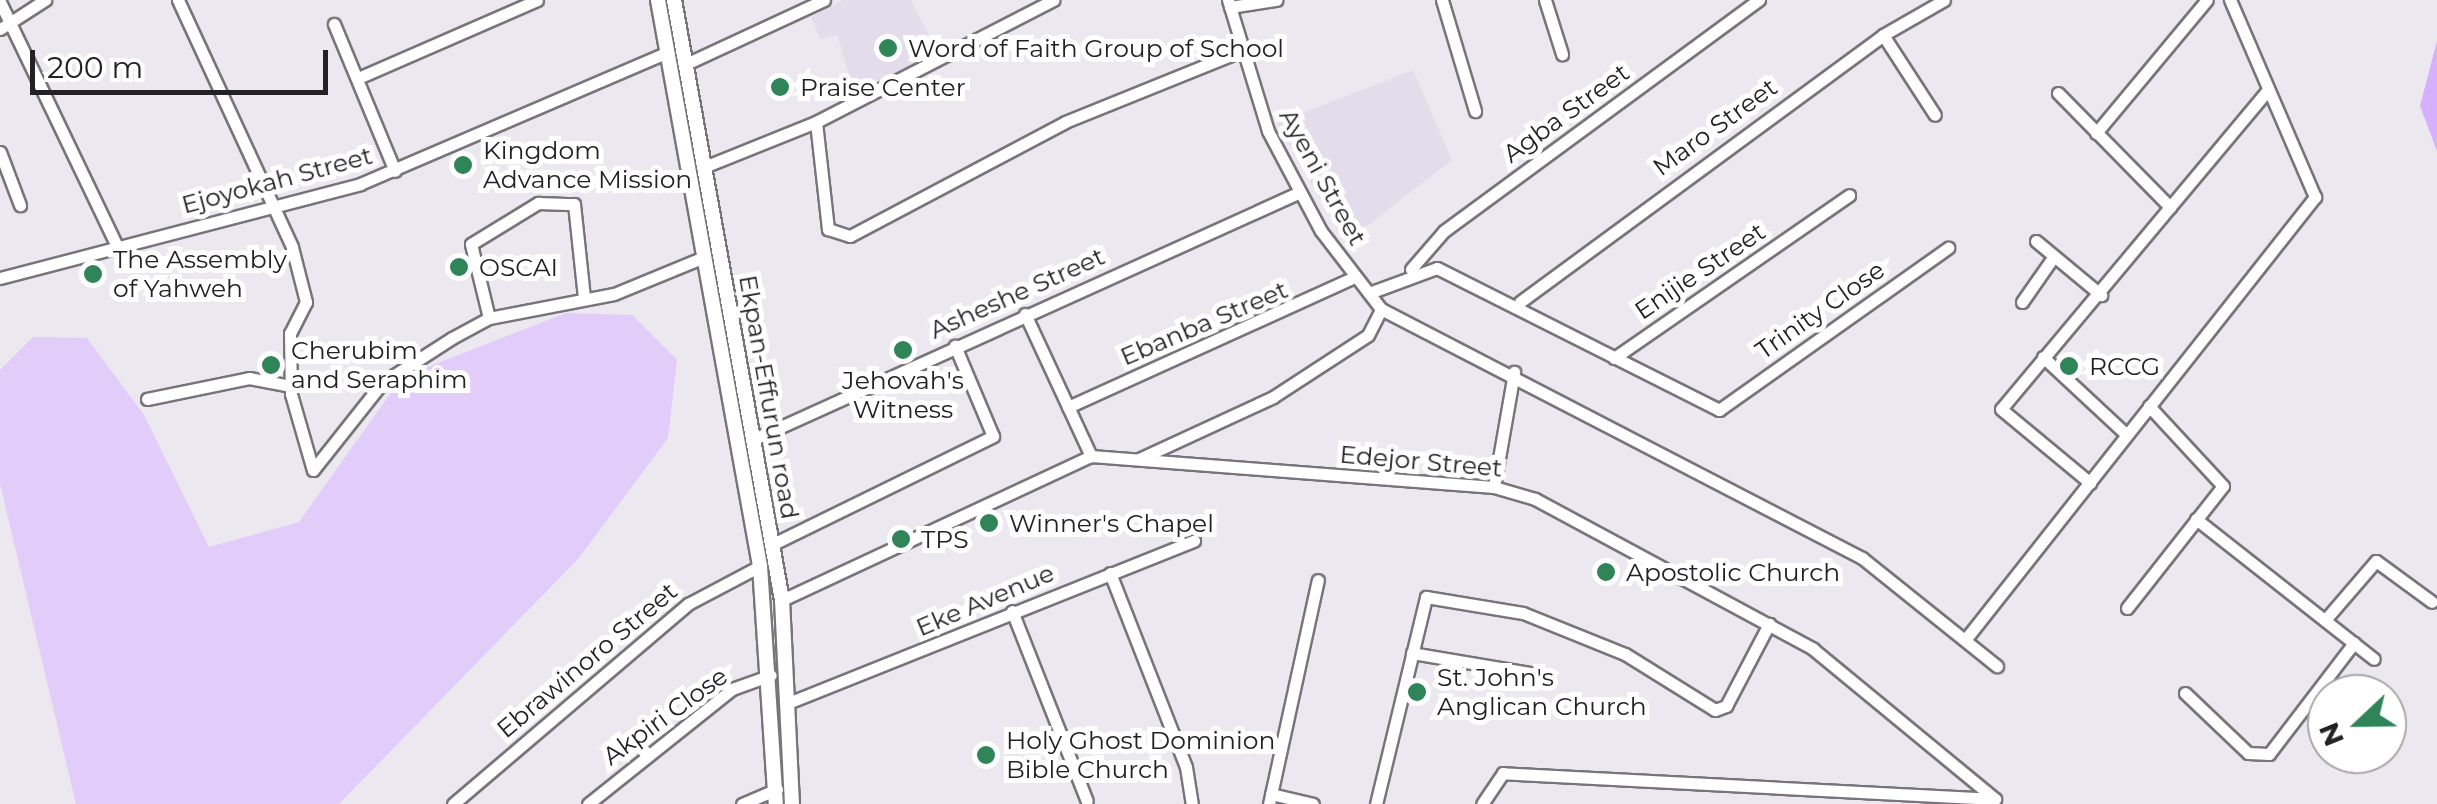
<!DOCTYPE html>
<style>
body{margin:0}
#map{position:relative;width:2437px;height:804px;overflow:hidden;background:#ece8f0;font-family:Montserrat,sans-serif}
div>[style]{position:absolute}
[style*='--x']{left:calc(var(--x)*1px);top:calc(var(--y)*1px);width:calc(var(--w)*1px);rotate:calc(var(--a)*1deg)}
.built>*{inset:0;background:#e3dceb}
.green>*{inset:0;background:#e2ccfa}
.water>*{inset:0;background:#d6affd}
.roads{filter:drop-shadow(2px 0 #78747c) drop-shadow(-2px 0 #78747c) drop-shadow(0 2px #78747c) drop-shadow(0 -2px #78747c)}
.minor>*{height:11px;margin:-5.5px;padding:0 5.5px;transform-origin:5.5px;border-radius:5.5px;background:#fff}
.major>*{height:14px;margin:-7px;padding:0 7px;transform-origin:7px;border-radius:7px;background:#fff}
.dots>*{width:28px;height:28px;translate:-50% -50%;box-sizing:border-box;border:5px solid #fff;border-radius:50%}
span{translate:-50% -50%;white-space:nowrap;text-align:center;line-height:1.15;-webkit-text-stroke:10px #fff;paint-order:stroke}
.poi-label{font-size:25px;color:#222124}
.left{translate:0 -50%;text-align:left}
.street-label{font-size:25px;color:#222124}
.north{position:absolute;left:2307px;top:674px;width:100px;height:100px;box-sizing:border-box;background:#fff;border:2px solid #a7a6a7;border-radius:50%;rotate:248deg;font-size:28px;font-weight:700;line-height:40px;text-align:center;color:#222124}
.north::after{content:'';display:block;margin:auto;width:35px;height:45px;background:#2f8458;clip-path:polygon(50% 0,100% 100%,50% 72%,0 100%)}
.scale{position:absolute;left:30px;top:50px;width:298px;height:45px;box-sizing:border-box;border:5px solid #222124;border-top:0;padding-left:12px;font-size:30px;line-height:35px;white-space:nowrap;color:#222124;-webkit-text-stroke:8px #fff;paint-order:stroke}
</style>
<div id="map">
<div class="built">
<div style="clip-path:polygon(843px 0,911px 0,938px 53px,854px 92px,837px 35px,820px 39px,811px 17px)"></div>
<div style="clip-path:polygon(1413px 70px,1452px 160px,1345px 243px,1277px 123px)"></div>
</div>
<div class="green">
<div style="clip-path:polygon(566px 313px,632px 315px,677px 360px,668px 438px,578px 559px,339px 804px,76px 804px,0 484px,0 370px,33px 337px,87px 338px,144px 415px,209px 547px,299px 522px,402px 377px)"></div>
</div>
<div class="water">
<div style="clip-path:polygon(2437px 41px,2437px 151px,2420px 106px)"></div>
</div>
<div class="roads">
<div class="minor">
<div style="--x:178;--y:0;--w:272;--a:65.2"></div>
<div style="--x:292;--y:247;--w:57;--a:75.7"></div>
<div style="--x:306;--y:302;--w:35;--a:117"></div>
<div style="--x:290;--y:333;--w:61;--a:89.1"></div>
<div style="--x:291;--y:394;--w:79;--a:73.9"></div>
<div style="--x:313;--y:470;--w:111;--a:-51.6"></div>
<div style="--x:382;--y:383;--w:83;--a:-32.7"></div>
<div style="--x:452;--y:338;--w:42;--a:-28.4"></div>
<div style="--x:489;--y:318;--w:127;--a:-10.9"></div>
<div style="--x:614;--y:294;--w:97;--a:-22.3"></div>
<div style="--x:1228;--y:0;--w:137;--a:73"></div>
<div style="--x:1268;--y:131;--w:113;--a:62.1"></div>
<div style="--x:1321;--y:231;--w:98;--a:52.4"></div>
<div style="--x:1381;--y:309;--w:542;--a:27.37"></div>
<div style="--x:1862;--y:558;--w:173;--a:38.7"></div>
<div style="--x:1442;--y:0;--w:116;--a:73.4"></div>
<div style="--x:1545;--y:0;--w:57;--a:72.5"></div>
<div style="--x:0;--y:2;--w:277;--a:64.4"></div>
<div style="--x:1230;--y:7;--w:47;--a:-8.7"></div>
<div style="--x:334;--y:24;--w:159;--a:67.5"></div>
<div style="--x:0;--y:29;--w:54;--a:-32.8"></div>
<div style="--x:1883;--y:35;--w:95;--a:57"></div>
<div style="--x:686;--y:64;--w:152;--a:-24.9"></div>
<div style="--x:358;--y:78;--w:195;--a:-23.5"></div>
<div style="--x:2058;--y:93;--w:160;--a:45.5"></div>
<div style="--x:2170;--y:207;--w:263;--a:129.9"></div>
<div style="--x:2001;--y:409;--w:116;--a:39.7"></div>
<div style="--x:816;--y:122;--w:108;--a:83.6"></div>
<div style="--x:828;--y:229;--w:23;--a:18"></div>
<div style="--x:850;--y:236;--w:243;--a:-27.9"></div>
<div style="--x:1065;--y:122;--w:192;--a:-22"></div>
<div style="--x:2096;--y:133;--w:173;--a:-50.2"></div>
<div style="--x:0;--y:152;--w:57;--a:69.3"></div>
<div style="--x:704;--y:167;--w:121;--a:-21.9"></div>
<div style="--x:816;--y:122;--w:267;--a:-27.2"></div>
<div style="--x:2170;--y:207;--w:153;--a:-50.1"></div>
<div style="--x:2036;--y:241;--w:85;--a:39.7"></div>
<div style="--x:1411;--y:269;--w:50;--a:-49"></div>
<div style="--x:1444;--y:231;--w:391;--a:-36.3"></div>
<div style="--x:0;--y:278;--w:372;--a:-14.6"></div>
<div style="--x:360;--y:184;--w:335;--a:-23.2"></div>
<div style="--x:1369;--y:293;--w:72;--a:-20.2"></div>
<div style="--x:1437;--y:268;--w:316;--a:26.7"></div>
<div style="--x:1719;--y:410;--w:281;--a:-35.3"></div>
<div style="--x:1520;--y:302;--w:451;--a:-36.3"></div>
<div style="--x:1883;--y:35;--w:70;--a:-29.8"></div>
<div style="--x:2022;--y:302;--w:56;--a:-55.2"></div>
<div style="--x:1025;--y:314;--w:157;--a:65.1"></div>
<div style="--x:489;--y:318;--w:76;--a:-103.7"></div>
<div style="--x:471;--y:244;--w:79;--a:-31.5"></div>
<div style="--x:538;--y:203;--w:36;--a:2"></div>
<div style="--x:574;--y:204;--w:95;--a:83.9"></div>
<div style="--x:2043;--y:357;--w:113;--a:42.9"></div>
<div style="--x:1614;--y:358;--w:286;--a:-34.7"></div>
<div style="--x:147;--y:399;--w:104;--a:-11.6"></div>
<div style="--x:249;--y:378;--w:43;--a:10.8"></div>
<div style="--x:1068;--y:407;--w:314;--a:-24.4"></div>
<div style="--x:754;--y:439;--w:599;--a:-24.34"></div>
<div style="--x:1139;--y:459;--w:148;--a:-24.8"></div>
<div style="--x:1273;--y:397;--w:113;--a:-33.1"></div>
<div style="--x:1368;--y:335;--w:29;--a:-63"></div>
<div style="--x:1494;--y:487;--w:117;--a:-80.1"></div>
<div style="--x:2196;--y:519;--w:226;--a:38.2"></div>
<div style="--x:773;--y:544;--w:245;--a:-26.1"></div>
<div style="--x:993;--y:436;--w:98;--a:-112.9"></div>
<div style="--x:1110;--y:573;--w:208;--a:68.6"></div>
<div style="--x:1186;--y:767;--w:37;--a:81"></div>
<div style="--x:782;--y:600;--w:341;--a:-25"></div>
<div style="--x:1091;--y:456;--w:404;--a:4.4"></div>
<div style="--x:1494;--y:487;--w:43;--a:16.3"></div>
<div style="--x:1535;--y:499;--w:316;--a:28.3"></div>
<div style="--x:1813;--y:649;--w:236;--a:39.5"></div>
<div style="--x:1995;--y:799;--w:493;--a:-177"></div>
<div style="--x:1503;--y:773;--w:37;--a:124"></div>
<div style="--x:2127;--y:608;--w:155;--a:-51.8"></div>
<div style="--x:2223;--y:486;--w:109;--a:-132.8"></div>
<div style="--x:1012;--y:611;--w:204;--a:68.5"></div>
<div style="--x:2325;--y:620;--w:78;--a:-49.2"></div>
<div style="--x:2376;--y:561;--w:69;--a:36.2"></div>
<div style="--x:1965;--y:640;--w:565;--a:-51.69"></div>
<div style="--x:2315;--y:197;--w:215;--a:-113.3"></div>
<div style="--x:1412;--y:653;--w:120;--a:9.6"></div>
<div style="--x:2185;--y:693;--w:87;--a:43.6"></div>
<div style="--x:2248;--y:753;--w:21;--a:3"></div>
<div style="--x:2269;--y:754;--w:140;--a:-52.6"></div>
<div style="--x:793;--y:701;--w:432;--a:-21.8"></div>
<div style="--x:1271;--y:794;--w:43;--a:13.4"></div>
<div style="--x:453;--y:804;--w:309;--a:-40.4"></div>
<div style="--x:688;--y:604;--w:81;--a:-27.8"></div>
<div style="--x:588;--y:804;--w:184;--a:-38.6"></div>
<div style="--x:732;--y:689;--w:41;--a:-19.7"></div>
<div style="--x:742;--y:804;--w:38;--a:-23"></div>
<div style="--x:1269;--y:804;--w:229;--a:-77.7"></div>
<div style="--x:1376;--y:804;--w:213;--a:-76.4"></div>
<div style="--x:1426;--y:597;--w:98;--a:9.4"></div>
<div style="--x:1523;--y:613;--w:110;--a:21.9"></div>
<div style="--x:1625;--y:654;--w:106;--a:31.9"></div>
<div style="--x:1715;--y:710;--w:12;--a:-20"></div>
<div style="--x:1726;--y:706;--w:93;--a:-62.3"></div>
</div>
<div class="major">
<div style="--x:658;--y:0;--w:575;--a:79.78"></div>
<div style="--x:760;--y:566;--w:239;--a:86.2"></div>
<div style="--x:674;--y:0;--w:610;--a:79.8"></div>
<div style="--x:782;--y:600;--w:204;--a:87.2"></div>
</div>
</div>
<div class="dots">
<div style="left:888px;top:48px;background:#2f8458"></div>
<div style="left:780px;top:87px;background:#2f8458"></div>
<div style="left:463px;top:165px;background:#2f8458"></div>
<div style="left:459px;top:267px;background:#2f8458"></div>
<div style="left:93px;top:274px;background:#2f8458"></div>
<div style="left:903px;top:350px;background:#2f8458"></div>
<div style="left:271px;top:365px;background:#2f8458"></div>
<div style="left:2069px;top:366px;background:#2f8458"></div>
<div style="left:989px;top:523px;background:#2f8458"></div>
<div style="left:901px;top:539px;background:#2f8458"></div>
<div style="left:1606px;top:572px;background:#2f8458"></div>
<div style="left:1417px;top:692px;background:#2f8458"></div>
<div style="left:986px;top:755px;background:#2f8458"></div>
</div>
<div class="poi-label">
<span class="left" style="left:908px;top:48px">Word of Faith Group of School</span>
<span class="left" style="left:800px;top:87px">Praise Center</span>
<span class="left" style="left:483px;top:165px">Kingdom<br>Advance Mission</span>
<span class="left" style="left:113px;top:274px">The Assembly<br>of Yahweh</span>
<span class="left" style="left:479px;top:267px">OSCAI</span>
<span class="left" style="left:291px;top:365px">Cherubim<br>and Seraphim</span>
<span class="left" style="left:2089px;top:366px">RCCG</span>
<span style="left:903px;top:395px">Jehovah's<br>Witness</span>
<span class="left" style="left:1009px;top:523px">Winner's Chapel</span>
<span class="left" style="left:921px;top:539px">TPS</span>
<span class="left" style="left:1626px;top:572px">Apostolic Church</span>
<span class="left" style="left:1437px;top:692px">St. John's<br>Anglican Church</span>
<span class="left" style="left:1006px;top:755px">Holy Ghost Dominion<br>Bible Church</span>
</div>
<div class="street-label">
<span style="left:1566px;top:113px;rotate:-36deg">Agba Street</span>
<span style="left:1715px;top:127px;rotate:-36deg">Maro Street</span>
<span style="left:1323px;top:177px;rotate:61deg">Ayeni Street</span>
<span style="left:277px;top:180px;rotate:-15deg">Ejoyokah Street</span>
<span style="left:1700px;top:271px;rotate:-34deg">Enijie Street</span>
<span style="left:1017px;top:293px;rotate:-24deg">Asheshe Street</span>
<span style="left:1820px;top:310px;rotate:-35deg">Trinity Close</span>
<span style="left:1204px;top:323px;rotate:-23deg">Ebanba Street</span>
<span style="left:769px;top:397px;rotate:80deg">Ekpan-Effurun road</span>
<span style="left:1421px;top:461px;rotate:5deg">Edejor Street</span>
<span style="left:985px;top:600px;rotate:-23deg">Eke Avenue</span>
<span style="left:587px;top:660px;rotate:-40deg">Ebrawinoro Street</span>
<span style="left:665px;top:716px;rotate:-36deg">Akpiri Close</span>
</div>
<div class="north">N</div>
<div class="scale">200 m</div>
</div>
